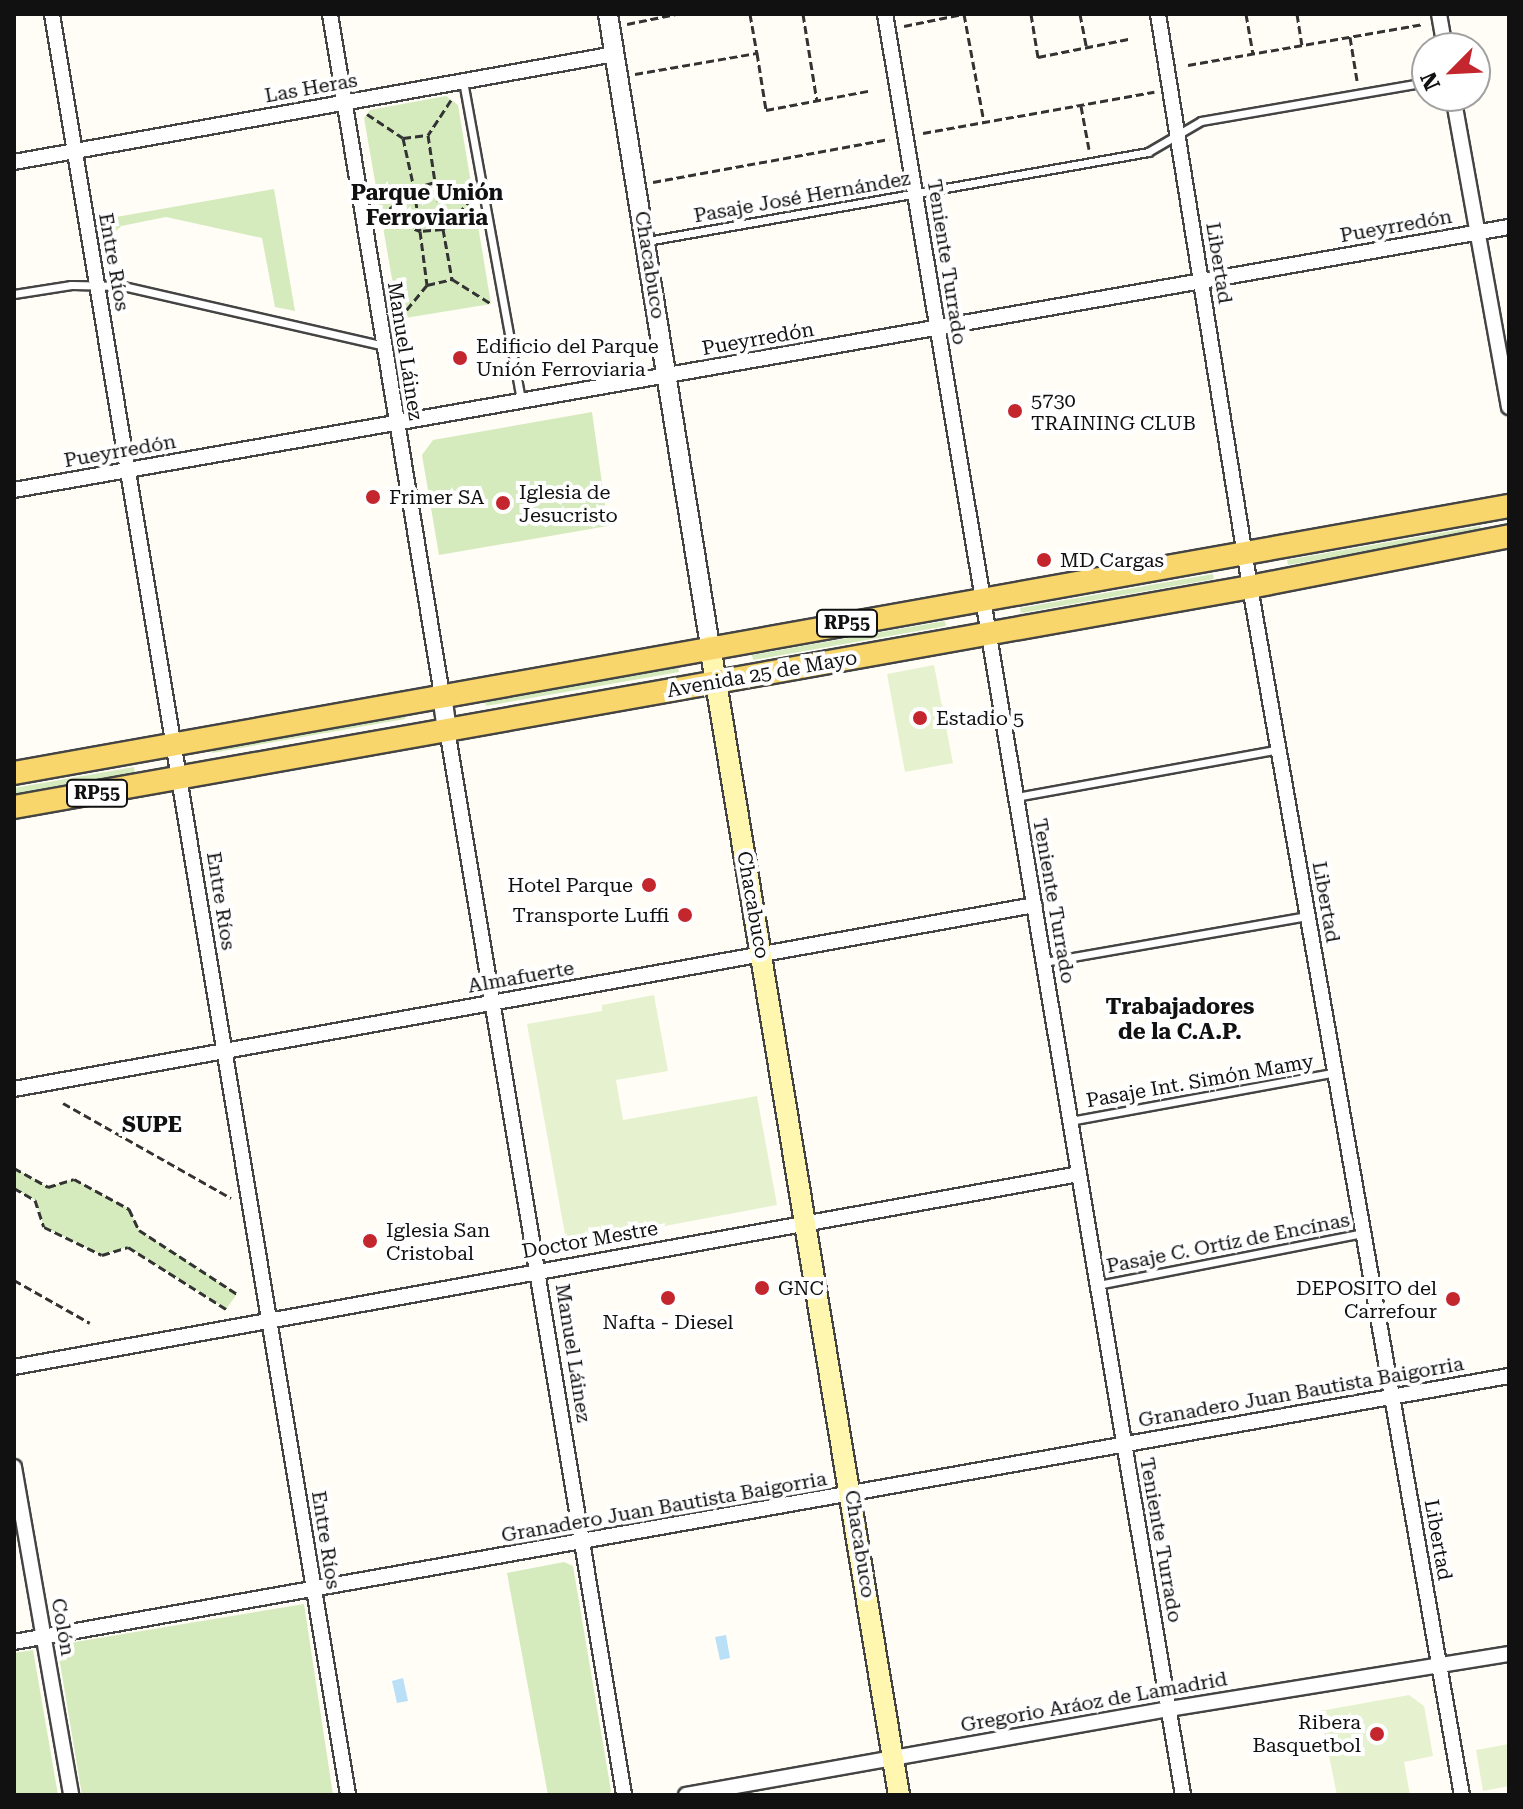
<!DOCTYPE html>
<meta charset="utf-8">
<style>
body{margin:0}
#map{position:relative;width:1523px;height:1809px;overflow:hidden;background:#fffdf5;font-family:"Roboto Serif",serif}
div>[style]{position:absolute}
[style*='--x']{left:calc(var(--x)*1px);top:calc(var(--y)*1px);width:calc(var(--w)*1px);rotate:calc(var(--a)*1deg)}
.green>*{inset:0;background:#d5ebbd}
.pitch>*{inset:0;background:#e6f2cf}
.water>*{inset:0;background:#b9e0f7}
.path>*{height:3px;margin-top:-1.5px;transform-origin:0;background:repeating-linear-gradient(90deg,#333 0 8px,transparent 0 12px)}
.roads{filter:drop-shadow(2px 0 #444) drop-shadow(-2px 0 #444) drop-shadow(0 2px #444) drop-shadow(0 -2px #444)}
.service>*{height:7px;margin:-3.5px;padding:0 3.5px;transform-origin:3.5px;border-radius:3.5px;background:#fff}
.minor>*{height:14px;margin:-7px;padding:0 7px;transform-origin:7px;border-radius:7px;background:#fff}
.tertiary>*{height:18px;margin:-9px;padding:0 9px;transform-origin:9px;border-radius:9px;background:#fff}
.secondary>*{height:20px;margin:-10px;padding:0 10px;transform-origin:10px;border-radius:10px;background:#fff6b0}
.primary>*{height:22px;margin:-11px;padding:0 11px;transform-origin:11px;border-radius:11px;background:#f9d66b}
.dots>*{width:22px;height:22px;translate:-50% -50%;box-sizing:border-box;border:4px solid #fff;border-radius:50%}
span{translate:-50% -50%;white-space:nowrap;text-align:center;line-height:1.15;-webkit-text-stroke:8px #fff;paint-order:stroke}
.shield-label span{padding:2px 6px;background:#fff;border:2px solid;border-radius:6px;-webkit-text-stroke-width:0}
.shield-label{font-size:18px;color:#111;font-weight:700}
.street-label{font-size:20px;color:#111}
.poi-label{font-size:20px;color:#111}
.left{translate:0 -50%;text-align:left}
.right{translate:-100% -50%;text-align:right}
.neighbourhood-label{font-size:22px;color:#111;font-weight:700}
.frame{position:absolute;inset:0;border:16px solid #111;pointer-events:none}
.north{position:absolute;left:1411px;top:32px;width:80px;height:80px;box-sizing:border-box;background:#fff;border:2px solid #a0a0a0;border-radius:50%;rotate:246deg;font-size:22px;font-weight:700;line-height:32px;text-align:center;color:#111}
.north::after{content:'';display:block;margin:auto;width:28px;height:36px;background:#c4262e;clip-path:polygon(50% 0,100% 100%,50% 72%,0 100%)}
</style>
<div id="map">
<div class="green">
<div style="clip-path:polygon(446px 96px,458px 105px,491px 304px,399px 319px,364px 118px,370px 110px)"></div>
<div style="clip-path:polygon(274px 189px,295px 311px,275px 307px,262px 238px,166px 217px,121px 226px,108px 239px,105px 219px)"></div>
<div style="clip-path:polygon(592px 412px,608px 526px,439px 555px,422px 455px,433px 440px)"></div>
<div style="clip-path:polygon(1480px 526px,1481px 531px,1288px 565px,1287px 560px)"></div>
<div style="clip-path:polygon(1213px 574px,1214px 579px,1021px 613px,1020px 608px)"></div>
<div style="clip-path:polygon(945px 621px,946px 626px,753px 660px,752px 655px)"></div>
<div style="clip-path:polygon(678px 667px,679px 672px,486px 706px,485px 701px)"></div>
<div style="clip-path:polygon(404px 714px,405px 719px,212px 753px,211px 748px)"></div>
<div style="clip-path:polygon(134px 767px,135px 773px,14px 794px,14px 788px)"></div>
<div style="clip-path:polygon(14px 1168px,48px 1187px,74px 1179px,129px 1209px,139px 1230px,237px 1294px,226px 1309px,128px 1247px,102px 1255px,44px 1227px,35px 1200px,14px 1188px)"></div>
<div style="clip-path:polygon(564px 1562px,573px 1566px,611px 1791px,608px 1795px,548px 1795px,507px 1573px)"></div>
<div style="clip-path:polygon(304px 1604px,333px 1795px,82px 1795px,57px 1645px)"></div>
<div style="clip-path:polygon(33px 1650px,58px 1795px,14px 1795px,14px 1653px)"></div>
</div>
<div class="pitch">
<div style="clip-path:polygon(934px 665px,953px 763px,905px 772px,887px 674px)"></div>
<div style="clip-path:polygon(654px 995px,668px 1071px,616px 1080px,623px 1120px,757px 1096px,777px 1205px,643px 1230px,642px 1226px,566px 1240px,527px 1024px,602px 1011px,602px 1005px)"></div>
<div style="clip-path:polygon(1409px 1695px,1424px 1706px,1433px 1756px,1404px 1762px,1410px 1795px,1337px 1795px,1320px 1711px)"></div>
<div style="clip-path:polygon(1509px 1744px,1509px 1786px,1483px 1791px,1476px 1750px)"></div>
</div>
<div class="water">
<div style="clip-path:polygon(726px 1635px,730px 1658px,720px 1660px,715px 1637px)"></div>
<div style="clip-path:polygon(403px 1678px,408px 1701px,397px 1703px,392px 1681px)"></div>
</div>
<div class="path">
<div style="--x:750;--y:14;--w:40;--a:80"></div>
<div style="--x:803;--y:14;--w:88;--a:80.9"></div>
<div style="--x:964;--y:14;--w:110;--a:79.5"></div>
<div style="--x:1031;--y:14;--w:44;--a:80.8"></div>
<div style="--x:1038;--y:57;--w:92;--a:-11.3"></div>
<div style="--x:1080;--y:14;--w:33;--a:79"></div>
<div style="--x:1246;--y:14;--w:40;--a:80"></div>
<div style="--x:1297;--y:14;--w:31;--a:81"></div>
<div style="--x:627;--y:24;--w:50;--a:-11.5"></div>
<div style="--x:904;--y:26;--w:60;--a:-11.5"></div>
<div style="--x:1350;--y:37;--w:44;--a:80.8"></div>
<div style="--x:1188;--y:65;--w:239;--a:-9.9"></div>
<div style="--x:635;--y:74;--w:124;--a:-9.8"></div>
<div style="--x:757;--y:53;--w:58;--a:81"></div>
<div style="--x:766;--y:110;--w:104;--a:-10.6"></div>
<div style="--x:451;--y:100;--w:42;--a:123.3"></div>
<div style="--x:428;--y:135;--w:48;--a:81.5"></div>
<div style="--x:435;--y:182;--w:41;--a:24.7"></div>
<div style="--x:472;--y:199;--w:42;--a:134"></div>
<div style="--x:443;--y:229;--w:51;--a:79.8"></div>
<div style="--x:452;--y:279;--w:45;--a:32.3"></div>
<div style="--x:1081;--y:106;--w:44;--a:79.5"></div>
<div style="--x:367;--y:114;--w:43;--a:33.7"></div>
<div style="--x:403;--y:138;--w:51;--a:77.6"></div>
<div style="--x:414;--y:188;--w:43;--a:139.7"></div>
<div style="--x:381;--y:216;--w:42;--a:21"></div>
<div style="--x:420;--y:231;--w:54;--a:82.6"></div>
<div style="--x:427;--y:285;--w:44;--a:129.5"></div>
<div style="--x:923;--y:133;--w:235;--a:-10.1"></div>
<div style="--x:403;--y:138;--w:24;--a:-7"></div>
<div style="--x:435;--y:182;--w:48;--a:80.3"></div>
<div style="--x:443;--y:229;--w:23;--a:175"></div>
<div style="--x:420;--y:231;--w:43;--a:-97.9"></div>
<div style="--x:414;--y:188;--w:22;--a:-16"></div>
<div style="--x:653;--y:182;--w:240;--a:-10.3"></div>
<div style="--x:427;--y:285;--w:26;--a:-13"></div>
<div style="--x:63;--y:1103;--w:193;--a:29.5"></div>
<div style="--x:14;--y:1168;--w:39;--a:29"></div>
<div style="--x:48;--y:1187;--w:27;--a:-17"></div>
<div style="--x:74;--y:1179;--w:63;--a:28.6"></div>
<div style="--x:129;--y:1209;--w:23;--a:65"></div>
<div style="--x:139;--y:1230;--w:117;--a:33.1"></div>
<div style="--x:14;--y:1188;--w:24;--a:30"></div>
<div style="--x:35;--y:1200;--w:28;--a:72"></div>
<div style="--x:44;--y:1227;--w:64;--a:25.8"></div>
<div style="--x:102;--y:1255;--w:27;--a:-17"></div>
<div style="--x:128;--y:1247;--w:116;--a:32.3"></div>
<div style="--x:14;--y:1280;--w:87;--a:29.5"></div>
</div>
<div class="roads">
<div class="service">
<div style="--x:463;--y:81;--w:325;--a:79.7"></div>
<div style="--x:647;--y:241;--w:509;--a:-10.07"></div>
<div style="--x:1148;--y:152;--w:61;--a:-30.3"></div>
<div style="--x:1201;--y:121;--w:229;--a:-9.8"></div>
<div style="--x:14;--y:294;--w:58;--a:-9"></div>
<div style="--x:71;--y:285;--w:52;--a:1.1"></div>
<div style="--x:123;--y:286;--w:268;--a:12.9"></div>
<div style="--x:1016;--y:797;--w:267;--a:-10.3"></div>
<div style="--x:1044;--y:962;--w:268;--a:-9.9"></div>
<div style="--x:1070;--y:1121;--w:270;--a:-10.4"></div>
<div style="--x:1098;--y:1285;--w:270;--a:-11.1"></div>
</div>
<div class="minor">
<div style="--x:52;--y:14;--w:1805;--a:80.56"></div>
<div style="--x:330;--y:14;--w:690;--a:80.66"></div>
<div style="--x:885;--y:14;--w:1806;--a:80.5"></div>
<div style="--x:1158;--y:14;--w:580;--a:80.88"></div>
<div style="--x:1250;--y:587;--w:1226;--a:80.05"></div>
<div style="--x:1439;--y:14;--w:35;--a:80"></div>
<div style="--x:1453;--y:96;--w:316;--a:79.8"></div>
<div style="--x:14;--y:162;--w:611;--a:-10.19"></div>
<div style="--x:14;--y:490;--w:1518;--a:-9.98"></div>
<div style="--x:447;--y:729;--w:1081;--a:80.57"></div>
<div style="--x:14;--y:1089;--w:1037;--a:-10.22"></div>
<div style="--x:14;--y:1367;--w:1082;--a:-10.27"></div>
<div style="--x:14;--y:1467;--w:333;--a:80.1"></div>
<div style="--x:14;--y:1642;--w:1518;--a:-10.09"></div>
<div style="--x:686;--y:1795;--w:491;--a:-10.1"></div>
<div style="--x:1169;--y:1709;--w:344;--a:-9.2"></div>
</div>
<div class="tertiary">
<div style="--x:608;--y:14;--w:640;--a:80.83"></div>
<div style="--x:442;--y:695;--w:34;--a:82"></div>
</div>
<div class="secondary">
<div style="--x:710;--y:646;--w:1164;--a:80.66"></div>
</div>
<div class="primary">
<div style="--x:14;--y:773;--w:1519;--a:-10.13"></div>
<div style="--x:14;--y:807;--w:1255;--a:-10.09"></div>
<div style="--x:1250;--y:587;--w:264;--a:-11.1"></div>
</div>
</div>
<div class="dots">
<div style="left:460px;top:358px;background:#c4262e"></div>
<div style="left:1015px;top:411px;background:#c4262e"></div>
<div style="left:373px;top:497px;background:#c4262e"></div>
<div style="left:503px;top:503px;background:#c4262e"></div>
<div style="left:1044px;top:560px;background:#c4262e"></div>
<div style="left:920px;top:718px;background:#c4262e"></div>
<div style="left:649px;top:885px;background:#c4262e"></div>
<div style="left:685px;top:915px;background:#c4262e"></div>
<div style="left:370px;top:1241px;background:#c4262e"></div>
<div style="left:762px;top:1288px;background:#c4262e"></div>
<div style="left:668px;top:1298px;background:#c4262e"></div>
<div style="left:1453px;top:1299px;background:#c4262e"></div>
<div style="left:1377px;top:1734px;background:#c4262e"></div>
</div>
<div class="shield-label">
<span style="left:847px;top:623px">RP55</span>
<span style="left:97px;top:793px">RP55</span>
</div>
<div class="street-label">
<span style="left:311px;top:88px;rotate:-10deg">Las Heras</span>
<span style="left:802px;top:197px;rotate:-10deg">Pasaje José Hernández</span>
<span style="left:1396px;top:226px;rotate:-10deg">Pueyrredón</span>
<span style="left:114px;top:262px;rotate:80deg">Entre Ríos</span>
<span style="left:947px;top:262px;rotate:81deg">Teniente Turrado</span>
<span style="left:1219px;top:263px;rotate:81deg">Libertad</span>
<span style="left:650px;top:265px;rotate:81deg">Chacabuco</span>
<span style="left:758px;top:339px;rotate:-10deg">Pueyrredón</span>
<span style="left:405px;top:351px;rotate:81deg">Manuel Láinez</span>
<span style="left:120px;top:451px;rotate:-10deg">Pueyrredón</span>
<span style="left:762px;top:674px;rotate:-10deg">Avenida 25 de Mayo</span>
<span style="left:221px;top:901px;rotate:81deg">Entre Ríos</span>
<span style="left:1054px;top:901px;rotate:80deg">Teniente Turrado</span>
<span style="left:1326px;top:902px;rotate:80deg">Libertad</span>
<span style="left:753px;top:905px;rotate:80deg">Chacabuco</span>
<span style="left:521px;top:977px;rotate:-10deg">Almafuerte</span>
<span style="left:1200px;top:1081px;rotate:-10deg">Pasaje Int. Simón Mamy</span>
<span style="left:590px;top:1240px;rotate:-10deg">Doctor Mestre</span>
<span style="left:1228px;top:1243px;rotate:-11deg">Pasaje C. Ortíz de Encínas</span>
<span style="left:573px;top:1353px;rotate:81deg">Manuel Láinez</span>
<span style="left:1301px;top:1392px;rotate:-10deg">Granadero Juan Bautista Baigorria</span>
<span style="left:664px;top:1507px;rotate:-10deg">Granadero Juan Bautista Baigorria</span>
<span style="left:326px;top:1540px;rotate:81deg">Entre Ríos</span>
<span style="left:1161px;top:1540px;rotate:80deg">Teniente Turrado</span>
<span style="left:1438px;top:1540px;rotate:80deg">Libertad</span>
<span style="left:860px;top:1544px;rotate:81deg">Chacabuco</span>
<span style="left:63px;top:1627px;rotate:80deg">Colón</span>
<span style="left:1094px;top:1702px;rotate:-10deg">Gregorio Aráoz de Lamadrid</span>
</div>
<div class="poi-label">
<span class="left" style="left:476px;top:358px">Edificio del Parque<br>Unión Ferroviaria</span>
<span class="left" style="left:1031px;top:412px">5730<br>TRAINING CLUB</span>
<span class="left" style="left:519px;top:504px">Iglesia de<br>Jesucristo</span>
<span class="left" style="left:389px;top:497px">Frimer SA</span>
<span class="left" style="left:1060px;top:560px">MD Cargas</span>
<span class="left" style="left:936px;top:718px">Estadio 5</span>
<span class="right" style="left:633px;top:885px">Hotel Parque</span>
<span class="right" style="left:669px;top:915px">Transporte Luffi</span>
<span class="left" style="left:386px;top:1242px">Iglesia San<br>Cristobal</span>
<span class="left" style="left:778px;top:1288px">GNC</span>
<span class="right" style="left:1437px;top:1300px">DEPOSITO del<br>Carrefour</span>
<span style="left:668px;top:1322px">Nafta - Diesel</span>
<span class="right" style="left:1361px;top:1734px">Ribera<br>Basquetbol</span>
</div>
<div class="neighbourhood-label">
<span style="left:427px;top:205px">Parque Unión<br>Ferroviaria</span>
<span style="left:1180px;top:1019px">Trabajadores<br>de la C.A.P.</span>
<span style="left:152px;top:1125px">SUPE</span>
</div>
<div class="frame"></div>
<div class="north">N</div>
</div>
